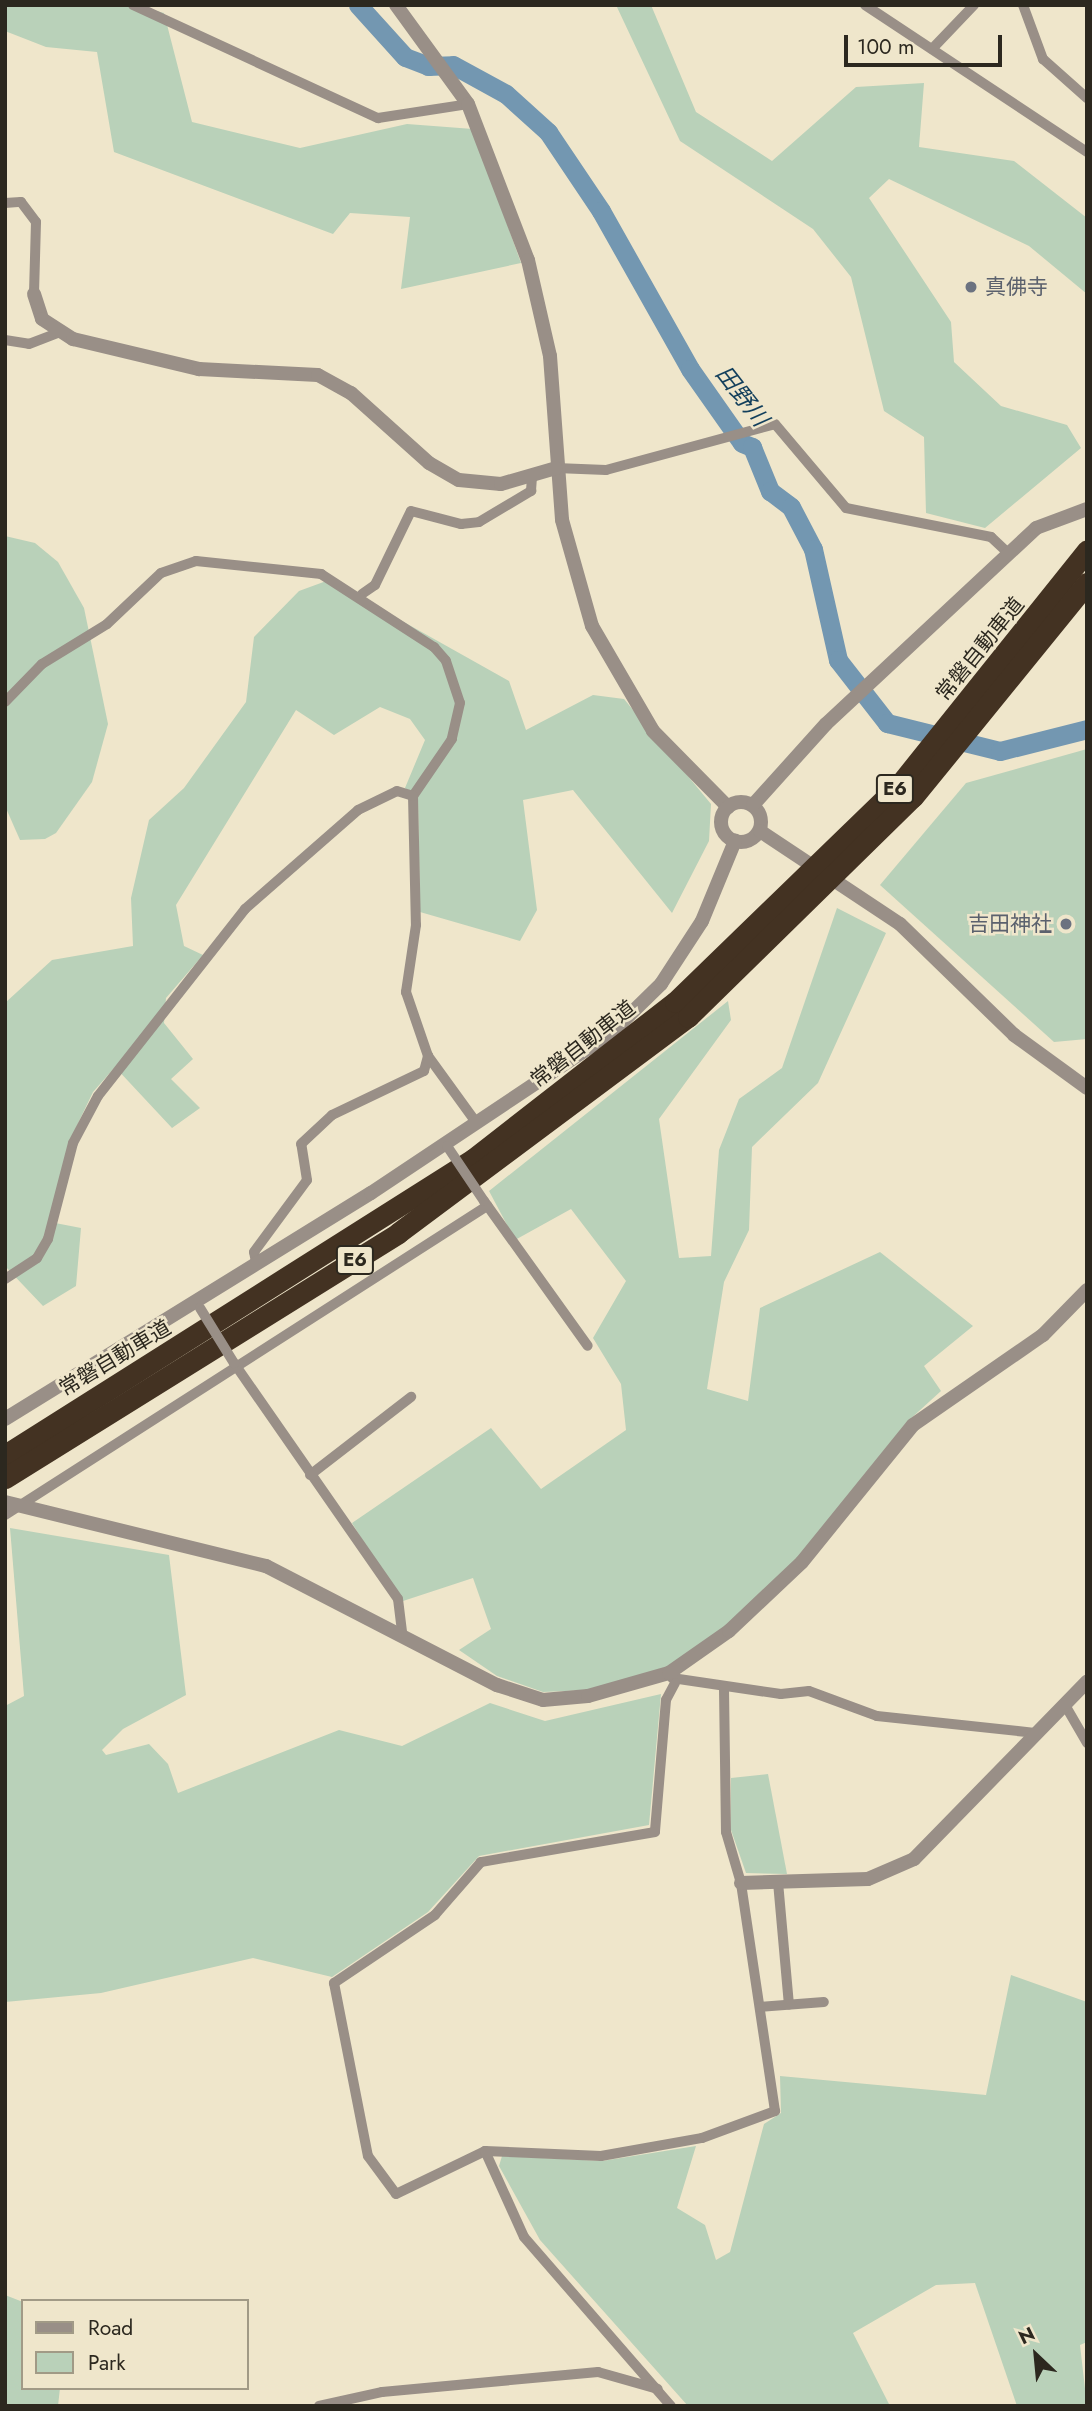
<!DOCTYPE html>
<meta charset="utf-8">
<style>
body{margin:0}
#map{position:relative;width:1092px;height:2411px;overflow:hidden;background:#efe6cb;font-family:Jost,"Noto Sans JP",sans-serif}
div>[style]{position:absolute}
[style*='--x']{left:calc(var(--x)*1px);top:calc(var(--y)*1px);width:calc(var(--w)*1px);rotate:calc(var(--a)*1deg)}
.green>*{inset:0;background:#b9d1b9}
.river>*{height:19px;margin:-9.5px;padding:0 9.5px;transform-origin:9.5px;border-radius:9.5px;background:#7397b1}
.minor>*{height:10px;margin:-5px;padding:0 5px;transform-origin:5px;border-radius:5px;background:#998f87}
.tertiary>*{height:14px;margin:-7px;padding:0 7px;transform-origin:7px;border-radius:7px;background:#998f87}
.tertiary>.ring{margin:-7px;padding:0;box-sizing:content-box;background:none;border:14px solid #998f87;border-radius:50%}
.motorway>*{height:21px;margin:-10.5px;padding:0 10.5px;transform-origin:10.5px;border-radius:10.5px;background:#433222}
.minor-bridge>*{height:10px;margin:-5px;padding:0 5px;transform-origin:5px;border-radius:5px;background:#998f87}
.motorway-bridge>*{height:21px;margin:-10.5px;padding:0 10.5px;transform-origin:10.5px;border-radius:10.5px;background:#433222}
.dots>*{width:19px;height:19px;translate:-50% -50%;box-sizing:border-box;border:4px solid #efe6cb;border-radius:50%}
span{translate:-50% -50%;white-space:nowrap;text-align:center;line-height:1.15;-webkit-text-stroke:5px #efe6cb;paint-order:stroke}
.shield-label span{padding:2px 5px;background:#efe6cb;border:2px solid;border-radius:5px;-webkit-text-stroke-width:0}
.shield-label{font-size:19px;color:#2c281f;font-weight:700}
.worship-label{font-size:21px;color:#5b616d}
.left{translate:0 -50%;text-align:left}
.right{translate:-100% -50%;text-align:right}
.street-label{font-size:21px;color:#2c281f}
.water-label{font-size:23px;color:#123f5c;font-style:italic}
.frame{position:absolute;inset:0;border:7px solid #2c281f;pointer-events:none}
.legend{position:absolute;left:21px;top:2299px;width:228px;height:91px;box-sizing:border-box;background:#efe6cb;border:2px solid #a19a86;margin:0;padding:9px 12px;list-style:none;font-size:21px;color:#2c281f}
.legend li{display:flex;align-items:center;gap:14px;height:35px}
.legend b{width:35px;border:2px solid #a19a86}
.north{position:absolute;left:1001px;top:2320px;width:70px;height:70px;-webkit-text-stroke:5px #efe6cb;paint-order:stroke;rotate:334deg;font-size:19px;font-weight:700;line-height:28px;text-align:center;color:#2c281f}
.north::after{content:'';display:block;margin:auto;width:24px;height:32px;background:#2c281f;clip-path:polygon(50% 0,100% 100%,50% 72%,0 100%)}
.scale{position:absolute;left:844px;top:35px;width:158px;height:32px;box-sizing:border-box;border:4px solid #2c281f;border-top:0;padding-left:9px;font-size:21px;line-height:24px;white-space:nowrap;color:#2c281f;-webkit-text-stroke:5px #efe6cb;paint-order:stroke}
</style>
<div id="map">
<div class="green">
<div style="clip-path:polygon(5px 5px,135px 5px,164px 13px,192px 122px,300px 148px,407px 124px,473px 129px,521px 263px,401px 289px,410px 217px,350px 213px,333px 234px,114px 152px,97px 52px,46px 47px,5px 31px)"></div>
<div style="clip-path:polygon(616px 5px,651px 5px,696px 112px,772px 161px,856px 87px,924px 83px,919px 147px,1014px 161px,1087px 218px,1087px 294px,1029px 246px,889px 179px,869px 198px,951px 322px,954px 362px,1001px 406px,1067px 425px,1081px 448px,985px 528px,926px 513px,924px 437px,884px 411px,851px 277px,813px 229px,680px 141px)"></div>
<div style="clip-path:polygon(5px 536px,35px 543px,58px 562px,84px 608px,108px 724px,92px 782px,56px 833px,45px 839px,20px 840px,5px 806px)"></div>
<div style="clip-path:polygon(329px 580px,509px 681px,526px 730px,593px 695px,624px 699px,711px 804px,709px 841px,672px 913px,573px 790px,523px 800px,537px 910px,520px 941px,420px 912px,418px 800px,405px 788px,425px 740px,410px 719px,380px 707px,334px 735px,296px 710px,176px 905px,184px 946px,203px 955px,166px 998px,164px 1023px,193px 1059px,171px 1079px,200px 1108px,172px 1128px,115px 1067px,93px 1092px,69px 1142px,50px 1222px,81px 1228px,76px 1286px,43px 1306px,5px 1266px,5px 1003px,52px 960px,133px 946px,131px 898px,149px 820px,184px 788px,246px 702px,254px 637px,299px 591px)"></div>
<div style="clip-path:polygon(1087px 749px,1087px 1039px,1054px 1042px,880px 885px,966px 783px)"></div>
<div style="clip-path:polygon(837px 908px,886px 933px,818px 1083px,752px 1147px,749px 1230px,724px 1282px,707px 1389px,748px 1401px,760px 1308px,880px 1252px,973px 1326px,924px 1366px,941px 1391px,907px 1422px,798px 1557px,726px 1627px,666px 1668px,587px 1690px,543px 1692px,497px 1676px,459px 1650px,491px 1629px,473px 1578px,400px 1602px,352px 1523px,491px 1428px,541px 1489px,626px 1430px,621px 1384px,593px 1338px,626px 1281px,571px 1209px,515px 1240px,489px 1191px,728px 1001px,731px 1020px,659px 1119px,679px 1258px,711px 1256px,719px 1150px,739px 1099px,782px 1068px)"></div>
<div style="clip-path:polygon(10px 1528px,169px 1555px,186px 1695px,123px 1729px,102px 1750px,106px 1755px,149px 1744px,168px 1764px,178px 1793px,339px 1730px,402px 1746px,490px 1703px,545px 1721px,661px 1694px,649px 1825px,479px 1856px,428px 1912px,332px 1977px,253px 1958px,101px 1993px,5px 2002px,5px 1706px,24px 1696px)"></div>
<div style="clip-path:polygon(768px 1774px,787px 1874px,746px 1873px,731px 1830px,731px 1778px)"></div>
<div style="clip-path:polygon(1011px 1975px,1087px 2002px,1087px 2342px,1080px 2345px,1087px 2406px,1017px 2406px,975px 2283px,936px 2285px,853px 2333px,890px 2406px,688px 2406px,540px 2240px,499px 2166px,502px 2156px,602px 2161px,696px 2146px,677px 2208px,705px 2225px,716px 2260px,730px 2252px,764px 2124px,781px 2113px,780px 2076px,986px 2095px)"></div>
<div style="clip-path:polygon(5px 2295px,23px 2302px,23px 2388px,60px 2388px,58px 2406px,5px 2406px)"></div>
</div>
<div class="river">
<div style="--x:358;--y:5;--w:70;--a:47.9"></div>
<div style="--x:405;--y:57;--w:25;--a:21"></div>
<div style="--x:428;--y:66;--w:25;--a:-2"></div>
<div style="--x:453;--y:65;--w:60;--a:28.7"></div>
<div style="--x:506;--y:94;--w:57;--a:42.1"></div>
<div style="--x:548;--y:132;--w:95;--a:56.1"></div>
<div style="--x:601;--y:211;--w:181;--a:60.6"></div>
<div style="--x:690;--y:369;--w:90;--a:54.9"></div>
<div style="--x:742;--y:443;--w:11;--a:22"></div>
<div style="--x:752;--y:447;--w:48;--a:67.8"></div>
<div style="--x:770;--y:491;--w:26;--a:37"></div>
<div style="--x:791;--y:507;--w:47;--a:62.4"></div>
<div style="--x:813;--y:549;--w:114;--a:77.3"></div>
<div style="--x:838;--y:660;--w:80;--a:52.1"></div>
<div style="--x:887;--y:723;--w:116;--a:13.9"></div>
<div style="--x:1000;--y:751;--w:90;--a:-14.2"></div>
</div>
<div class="minor">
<div style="--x:133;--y:5;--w:270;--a:24.8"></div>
<div style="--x:378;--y:118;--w:91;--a:-8.8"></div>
<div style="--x:865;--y:5;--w:266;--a:33.5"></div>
<div style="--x:1023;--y:5;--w:58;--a:69.7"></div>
<div style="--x:1043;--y:59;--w:59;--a:41.6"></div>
<div style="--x:932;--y:49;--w:61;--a:-46.3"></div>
<div style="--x:5;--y:203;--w:16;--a:-4"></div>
<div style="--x:21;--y:202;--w:25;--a:53"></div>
<div style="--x:36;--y:222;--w:72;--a:91.6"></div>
<div style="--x:5;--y:340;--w:24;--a:9"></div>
<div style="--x:29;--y:344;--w:31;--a:-21"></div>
<div style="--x:556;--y:468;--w:50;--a:2.3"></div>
<div style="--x:606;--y:470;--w:175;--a:-15.2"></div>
<div style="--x:775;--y:424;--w:110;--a:49.8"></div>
<div style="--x:846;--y:508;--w:148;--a:11.3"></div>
<div style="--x:991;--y:537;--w:25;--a:43"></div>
<div style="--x:362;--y:594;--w:16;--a:-35"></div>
<div style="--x:375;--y:585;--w:82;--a:-64.1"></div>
<div style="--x:411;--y:511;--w:52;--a:14.6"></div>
<div style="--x:461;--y:524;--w:18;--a:-6"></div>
<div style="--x:479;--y:522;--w:61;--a:-30.8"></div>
<div style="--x:531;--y:491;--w:16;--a:-86"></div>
<div style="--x:5;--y:702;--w:53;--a:-45.8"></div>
<div style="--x:42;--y:664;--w:76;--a:-31.6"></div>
<div style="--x:107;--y:624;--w:74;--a:-43.4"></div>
<div style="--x:161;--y:573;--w:37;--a:-19"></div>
<div style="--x:196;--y:561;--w:126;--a:5.9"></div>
<div style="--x:321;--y:574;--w:135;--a:32.9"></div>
<div style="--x:434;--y:647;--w:18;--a:49"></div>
<div style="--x:446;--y:661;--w:44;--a:71.6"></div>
<div style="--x:460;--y:703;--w:37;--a:103"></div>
<div style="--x:452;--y:739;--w:69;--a:124.4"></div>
<div style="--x:413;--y:796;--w:129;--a:88.7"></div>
<div style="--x:416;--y:925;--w:68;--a:98.5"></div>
<div style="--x:406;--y:992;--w:68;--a:71"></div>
<div style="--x:428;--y:1056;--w:80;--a:54.1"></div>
<div style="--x:484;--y:1201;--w:178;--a:54.4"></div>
<div style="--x:256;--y:1262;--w:10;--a:-101"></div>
<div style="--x:254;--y:1252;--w:89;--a:-53.6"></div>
<div style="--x:307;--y:1180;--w:36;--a:-99"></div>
<div style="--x:301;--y:1144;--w:42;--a:-43.1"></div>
<div style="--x:332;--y:1115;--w:102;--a:-25.6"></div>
<div style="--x:424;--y:1071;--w:16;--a:-75"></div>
<div style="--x:5;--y:1279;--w:38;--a:-33"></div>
<div style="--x:37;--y:1258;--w:22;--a:-60"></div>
<div style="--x:48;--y:1239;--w:99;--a:-75.4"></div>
<div style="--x:73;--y:1143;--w:53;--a:-62"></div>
<div style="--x:98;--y:1096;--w:238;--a:-51.8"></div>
<div style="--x:245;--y:909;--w:150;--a:-41.2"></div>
<div style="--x:358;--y:810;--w:43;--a:-26"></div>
<div style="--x:397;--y:791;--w:17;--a:17"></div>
<div style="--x:234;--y:1363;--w:287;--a:55.2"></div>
<div style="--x:398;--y:1599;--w:35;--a:83"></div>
<div style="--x:310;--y:1475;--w:128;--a:-37.7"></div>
<div style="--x:5;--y:1515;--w:573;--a:-32.66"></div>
<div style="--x:672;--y:1678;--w:110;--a:8.4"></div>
<div style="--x:781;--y:1694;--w:28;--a:-6"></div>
<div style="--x:809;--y:1691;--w:72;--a:20.2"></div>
<div style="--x:877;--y:1716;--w:161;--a:6.1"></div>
<div style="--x:675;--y:1683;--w:19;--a:118"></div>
<div style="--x:666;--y:1700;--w:132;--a:94.8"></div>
<div style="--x:655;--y:1832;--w:177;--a:170.2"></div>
<div style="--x:481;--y:1862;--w:70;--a:131"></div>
<div style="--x:435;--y:1915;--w:122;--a:146"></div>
<div style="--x:334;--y:1983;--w:176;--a:78.9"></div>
<div style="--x:368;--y:2156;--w:47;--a:53.6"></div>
<div style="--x:396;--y:2194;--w:99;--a:-25.8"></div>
<div style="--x:485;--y:2151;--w:116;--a:2.5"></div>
<div style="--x:601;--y:2156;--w:103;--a:-10.1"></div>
<div style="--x:702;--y:2138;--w:78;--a:-20.3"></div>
<div style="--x:775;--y:2111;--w:231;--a:-98.5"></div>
<div style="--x:741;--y:1883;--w:53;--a:-106.4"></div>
<div style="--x:726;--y:1832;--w:145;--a:-90.8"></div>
<div style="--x:1065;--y:1705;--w:44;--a:59.9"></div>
<div style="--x:778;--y:1882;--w:123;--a:84.9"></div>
<div style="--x:760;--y:2007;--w:64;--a:-4.5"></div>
<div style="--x:485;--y:2151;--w:94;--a:65.6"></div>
<div style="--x:524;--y:2237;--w:224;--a:49"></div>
<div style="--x:319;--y:2406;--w:65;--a:-12.5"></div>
<div style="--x:382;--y:2392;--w:217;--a:-5.3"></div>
<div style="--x:598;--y:2372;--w:62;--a:15.8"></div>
</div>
<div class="tertiary">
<div style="--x:396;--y:5;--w:122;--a:54"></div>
<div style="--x:468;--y:104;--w:167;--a:69"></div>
<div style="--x:528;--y:260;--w:98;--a:77.1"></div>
<div style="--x:550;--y:356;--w:164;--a:85.8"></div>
<div style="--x:562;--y:520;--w:110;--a:74.2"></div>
<div style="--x:592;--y:626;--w:121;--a:59.8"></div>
<div style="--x:653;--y:731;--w:107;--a:45.4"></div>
<div style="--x:34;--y:294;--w:26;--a:72"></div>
<div style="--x:42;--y:319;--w:37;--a:33"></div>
<div style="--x:73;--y:339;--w:130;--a:13.4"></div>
<div style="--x:199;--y:369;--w:119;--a:2.9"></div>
<div style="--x:318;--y:375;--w:38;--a:29"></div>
<div style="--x:351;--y:393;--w:105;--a:41.9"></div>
<div style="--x:429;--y:463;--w:34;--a:30"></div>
<div style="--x:459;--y:480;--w:42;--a:5.4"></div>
<div style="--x:501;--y:484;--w:57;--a:-16.2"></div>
<div class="ring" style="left:721px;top:802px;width:26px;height:26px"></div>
<div style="--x:753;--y:805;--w:109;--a:-48"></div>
<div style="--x:826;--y:724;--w:287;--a:-43"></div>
<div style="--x:1036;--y:528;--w:54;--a:-20.4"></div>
<div style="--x:760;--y:831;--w:168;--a:33.6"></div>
<div style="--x:900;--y:924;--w:159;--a:44.2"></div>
<div style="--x:1014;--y:1035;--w:90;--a:36"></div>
<div style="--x:5;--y:1419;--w:430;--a:-31.7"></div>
<div style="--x:371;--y:1193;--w:290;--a:-33.7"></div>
<div style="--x:612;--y:1032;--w:69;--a:-44.4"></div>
<div style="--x:661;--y:984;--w:75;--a:-56.9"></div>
<div style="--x:702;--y:921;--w:87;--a:-67.6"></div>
<div style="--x:5;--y:1502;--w:269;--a:13.8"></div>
<div style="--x:266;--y:1566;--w:260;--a:27.3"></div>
<div style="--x:497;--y:1685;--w:48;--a:18.1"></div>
<div style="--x:543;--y:1700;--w:45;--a:-5.1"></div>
<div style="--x:588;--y:1696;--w:84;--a:-15.9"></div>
<div style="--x:669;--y:1673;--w:73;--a:-35"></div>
<div style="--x:729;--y:1631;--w:100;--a:-43.4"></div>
<div style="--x:802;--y:1562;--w:176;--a:-51"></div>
<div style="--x:913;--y:1425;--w:158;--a:-34.7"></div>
<div style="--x:1043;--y:1335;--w:63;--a:-45.6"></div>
<div style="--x:741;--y:1883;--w:127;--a:-1.8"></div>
<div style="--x:868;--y:1879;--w:50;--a:-23.5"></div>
<div style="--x:914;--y:1859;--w:248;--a:-45.7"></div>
</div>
<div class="motorway">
<div style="--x:5;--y:1455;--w:554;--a:-32.31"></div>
<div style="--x:473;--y:1159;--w:256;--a:-37.9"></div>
<div style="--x:5;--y:1478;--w:463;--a:-31.9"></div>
<div style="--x:398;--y:1233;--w:362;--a:-36.7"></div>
</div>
<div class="minor-bridge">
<div style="--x:447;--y:1146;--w:66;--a:56.1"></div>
<div style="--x:200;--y:1308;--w:65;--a:58.3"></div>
</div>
<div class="motorway-bridge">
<div style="--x:675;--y:1002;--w:312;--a:-44.1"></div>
<div style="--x:899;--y:785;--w:301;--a:-51.3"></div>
<div style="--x:688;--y:1017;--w:315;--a:-44.4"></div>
<div style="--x:913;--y:797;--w:276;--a:-50.9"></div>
</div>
<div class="dots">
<div style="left:971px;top:287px;background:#6b7280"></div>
<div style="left:1066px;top:924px;background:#6b7280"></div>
</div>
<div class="shield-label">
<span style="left:895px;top:789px">E6</span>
<span style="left:355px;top:1260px">E6</span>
</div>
<div class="worship-label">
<span class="left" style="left:985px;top:287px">真佛寺</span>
<span class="right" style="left:1052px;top:924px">吉田神社</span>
</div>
<div class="street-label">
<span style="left:980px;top:649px;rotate:-51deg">常磐自動車道</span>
<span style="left:583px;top:1044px;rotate:-38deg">常磐自動車道</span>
<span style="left:115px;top:1358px;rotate:-31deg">常磐自動車道</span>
</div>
<div class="water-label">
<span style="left:742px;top:396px;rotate:52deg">田野川</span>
</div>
<div class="frame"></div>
<ul class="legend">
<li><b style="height:9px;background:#998f87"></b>Road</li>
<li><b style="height:19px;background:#b9d1b9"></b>Park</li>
</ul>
<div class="north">N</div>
<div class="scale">100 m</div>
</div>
